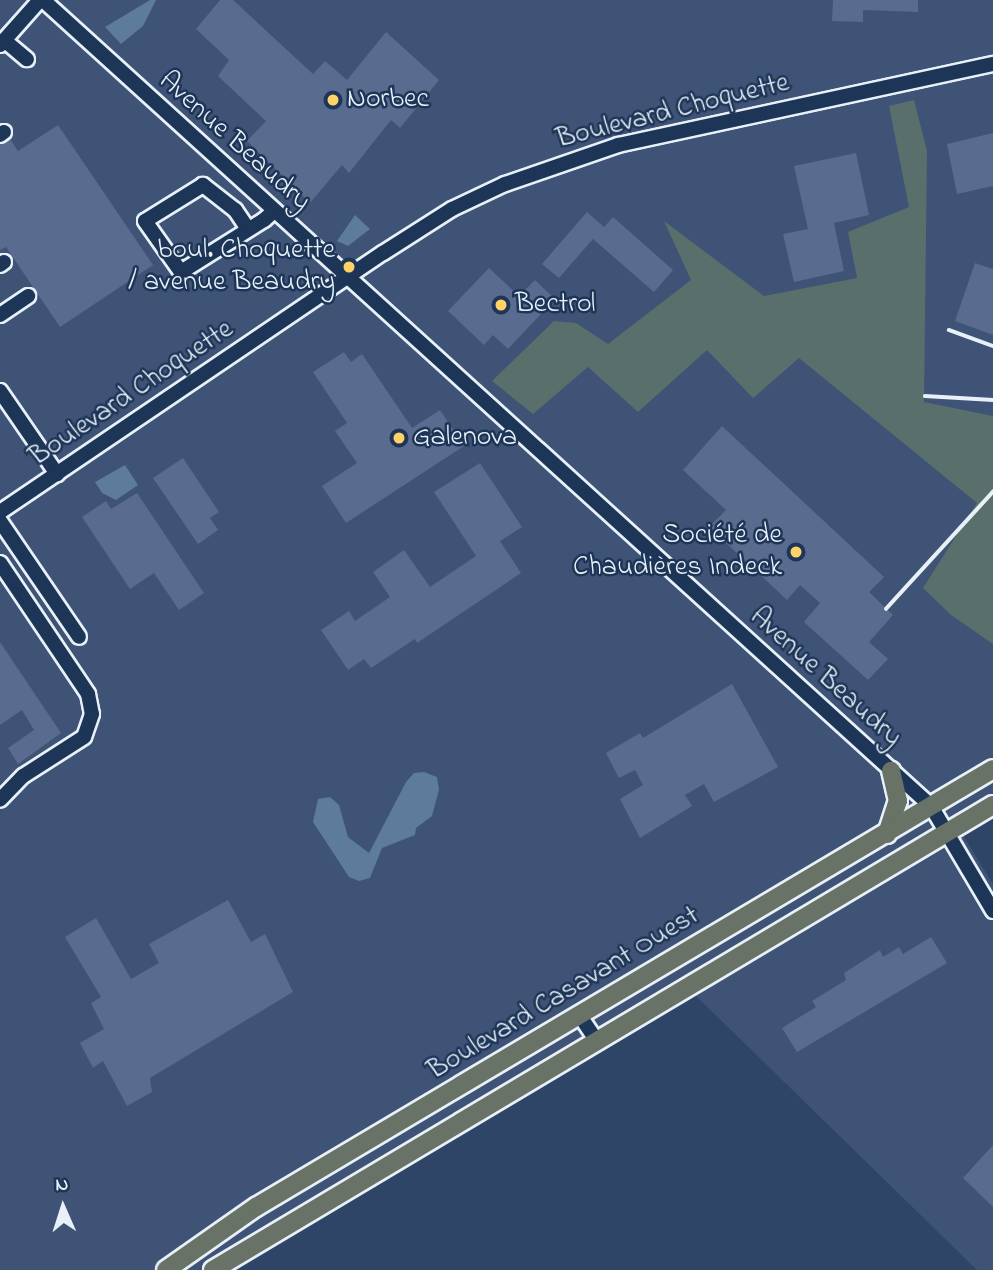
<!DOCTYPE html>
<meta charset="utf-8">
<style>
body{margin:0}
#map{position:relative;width:993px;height:1270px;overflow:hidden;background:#2f4568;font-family:"Indie Flower",sans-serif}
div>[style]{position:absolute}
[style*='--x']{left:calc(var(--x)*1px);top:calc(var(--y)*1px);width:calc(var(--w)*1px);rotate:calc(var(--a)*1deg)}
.built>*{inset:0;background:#3f5377}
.green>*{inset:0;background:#586f6b}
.water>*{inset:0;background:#5d7b9b}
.building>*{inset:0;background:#596b8f}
.roads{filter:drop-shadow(2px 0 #e8f1f8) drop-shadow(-2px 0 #e8f1f8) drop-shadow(0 2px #e8f1f8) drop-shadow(0 -2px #e8f1f8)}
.minor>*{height:14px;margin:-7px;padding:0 7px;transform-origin:7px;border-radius:7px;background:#1d3557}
.major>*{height:18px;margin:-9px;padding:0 9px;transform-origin:9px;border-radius:9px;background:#697266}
.rail>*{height:3.5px;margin:-1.75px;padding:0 1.75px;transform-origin:1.75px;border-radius:1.75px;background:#e8f1f8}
.dots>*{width:19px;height:19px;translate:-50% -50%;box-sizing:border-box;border:4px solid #1d3557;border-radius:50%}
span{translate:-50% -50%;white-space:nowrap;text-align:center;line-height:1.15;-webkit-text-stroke:5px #1d3557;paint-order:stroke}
.poi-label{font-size:28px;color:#e8f1f8}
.left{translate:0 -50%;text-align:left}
.right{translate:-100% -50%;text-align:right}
.street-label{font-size:28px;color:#e8f1f8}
.north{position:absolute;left:28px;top:1172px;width:70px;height:70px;-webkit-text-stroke:5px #1d3557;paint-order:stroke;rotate:357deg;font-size:19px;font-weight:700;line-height:28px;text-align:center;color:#e8f1f8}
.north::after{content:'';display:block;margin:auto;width:24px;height:32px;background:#e8f1f8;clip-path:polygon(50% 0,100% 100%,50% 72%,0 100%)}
</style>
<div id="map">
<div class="built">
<div style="clip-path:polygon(0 0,993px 0,993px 809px,959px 829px,993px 884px,993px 1270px,977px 1270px,695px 995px,233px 1270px,0 1270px)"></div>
</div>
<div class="green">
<div style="clip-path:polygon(914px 100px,927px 151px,924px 402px,993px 416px,993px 644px,951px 615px,923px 588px,977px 503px,799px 358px,753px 398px,707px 350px,638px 412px,588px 367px,533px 414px,492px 381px,554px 321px,576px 323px,608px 344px,691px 280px,664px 221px,764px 296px,857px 278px,848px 232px,909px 207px,889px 106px)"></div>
</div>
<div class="water">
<div style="clip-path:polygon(150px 0,156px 0,143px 26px,121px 44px,105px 27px)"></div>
<div style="clip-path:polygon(355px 215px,370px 229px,348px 246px,337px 241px)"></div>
<div style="clip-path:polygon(125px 465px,138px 485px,116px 500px,102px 493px,95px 482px)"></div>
<div style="clip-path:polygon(424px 772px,437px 777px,439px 790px,432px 816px,416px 828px,415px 835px,382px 848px,370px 878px,359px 881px,349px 877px,313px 822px,318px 799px,330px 797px,339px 805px,348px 837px,369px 853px,406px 782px,414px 773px)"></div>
</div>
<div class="building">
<div style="clip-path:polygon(220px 0,233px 0,313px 74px,325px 61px,347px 80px,386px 32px,439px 80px,400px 128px,391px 120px,349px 173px,342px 165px,310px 203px,247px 141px,266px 121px,218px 76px,229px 60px,196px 29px)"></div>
<div style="clip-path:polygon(833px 0,918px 0,918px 12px,863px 10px,863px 22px,832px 21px)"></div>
<div style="clip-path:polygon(58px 125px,153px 265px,60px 327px,6px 247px,0 250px,0 144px,10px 139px,18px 151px)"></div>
<div style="clip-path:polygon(993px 133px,993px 186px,957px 194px,947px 144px)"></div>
<div style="clip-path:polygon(856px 153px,869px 215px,834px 223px,844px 271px,794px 282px,783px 234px,808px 229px,794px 166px)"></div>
<div style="clip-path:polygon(587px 212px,604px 227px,613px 217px,673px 270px,654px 292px,593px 239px,559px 278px,542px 264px)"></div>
<div style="clip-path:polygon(975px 263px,993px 269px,993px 335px,955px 321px)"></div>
<div style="clip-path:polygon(489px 268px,519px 296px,535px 280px,555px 299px,508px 349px,493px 335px,484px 345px,448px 311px)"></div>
<div style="clip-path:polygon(344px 352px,351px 362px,362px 354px,412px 428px,440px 410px,464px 446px,346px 523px,322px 486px,357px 463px,335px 431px,347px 423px,313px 372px)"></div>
<div style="clip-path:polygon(722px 426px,884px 577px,869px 592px,893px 615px,869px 642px,888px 659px,868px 680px,804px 622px,820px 603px,800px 585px,787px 600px,709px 527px,726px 510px,683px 470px)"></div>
<div style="clip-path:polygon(183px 458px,219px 512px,210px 518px,218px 530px,198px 544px,153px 478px)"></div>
<div style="clip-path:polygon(480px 463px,522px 527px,500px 541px,521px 573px,417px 643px,415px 639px,371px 668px,364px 659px,348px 670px,321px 630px,349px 611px,355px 621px,390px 597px,373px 572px,404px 550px,430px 587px,476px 556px,434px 492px)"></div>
<div style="clip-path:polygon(137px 493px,204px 593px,179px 610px,154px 573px,130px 589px,82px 517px,106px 501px,111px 509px)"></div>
<div style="clip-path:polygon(0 642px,61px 733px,18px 764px,8px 748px,34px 730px,22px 710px,0 725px)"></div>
<div style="clip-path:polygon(732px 684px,778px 767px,714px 802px,704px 784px,685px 795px,692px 806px,640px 838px,620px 799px,643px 785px,635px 770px,619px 778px,606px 753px,640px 733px,643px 738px)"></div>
<div style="clip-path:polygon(228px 900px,251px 942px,265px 934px,293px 992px,150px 1078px,152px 1092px,127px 1106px,103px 1061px,93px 1068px,80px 1043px,104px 1029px,91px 1003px,101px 997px,65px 937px,96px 918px,131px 979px,159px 963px,149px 944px)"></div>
<div style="clip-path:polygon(931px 937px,947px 963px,797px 1052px,782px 1028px,816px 1007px,812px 1001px,846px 980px,844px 973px,880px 950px,883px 957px,899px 947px,903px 954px)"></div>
<div style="clip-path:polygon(993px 1145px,993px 1207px,963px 1178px)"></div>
</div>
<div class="roads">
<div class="minor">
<div style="--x:43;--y:0;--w:1199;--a:42.23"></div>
<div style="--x:931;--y:806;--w:122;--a:59.4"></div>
<div style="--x:4;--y:40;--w:30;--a:40"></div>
<div style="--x:0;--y:45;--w:60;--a:-48.4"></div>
<div style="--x:0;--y:135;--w:5;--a:-37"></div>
<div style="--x:248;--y:229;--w:23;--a:-124"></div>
<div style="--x:235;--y:210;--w:41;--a:-142"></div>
<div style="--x:203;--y:185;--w:68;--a:148.2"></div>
<div style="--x:145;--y:221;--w:62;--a:54.8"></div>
<div style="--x:181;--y:272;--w:98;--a:-32.1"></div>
<div style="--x:264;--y:220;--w:13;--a:-42"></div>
<div style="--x:0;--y:265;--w:5;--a:-37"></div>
<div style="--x:0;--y:315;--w:34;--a:-34"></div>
<div style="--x:0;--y:391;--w:101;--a:55.5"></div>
<div style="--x:0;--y:512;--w:462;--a:-34.1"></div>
<div style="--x:383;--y:253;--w:82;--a:-32.5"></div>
<div style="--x:452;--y:209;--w:59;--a:-25.3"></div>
<div style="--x:505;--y:184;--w:120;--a:-19"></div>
<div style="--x:618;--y:145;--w:384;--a:-12.2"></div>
<div style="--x:0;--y:521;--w:140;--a:55.7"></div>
<div style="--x:0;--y:563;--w:158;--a:56.1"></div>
<div style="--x:88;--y:694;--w:20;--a:79"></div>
<div style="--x:92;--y:714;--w:24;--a:109"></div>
<div style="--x:84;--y:737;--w:72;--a:147.4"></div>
<div style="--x:23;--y:776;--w:33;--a:134"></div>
<div style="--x:580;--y:1016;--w:29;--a:56"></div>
</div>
<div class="major">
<div style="--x:887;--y:834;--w:35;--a:-72"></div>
<div style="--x:898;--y:801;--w:31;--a:-103"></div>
<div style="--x:166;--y:1270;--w:110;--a:-35"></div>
<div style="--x:256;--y:1207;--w:857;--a:-30.72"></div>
<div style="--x:213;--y:1270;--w:908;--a:-30.8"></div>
</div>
</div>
<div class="rail">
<div style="--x:949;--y:330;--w:47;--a:20"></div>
<div style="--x:925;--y:396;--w:68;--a:3.4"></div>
<div style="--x:886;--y:609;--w:159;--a:-47.6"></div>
</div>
<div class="dots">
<div style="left:333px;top:100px;background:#ffd166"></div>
<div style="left:349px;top:267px;background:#ffd166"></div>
<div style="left:501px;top:305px;background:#ffd166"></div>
<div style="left:399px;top:438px;background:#ffd166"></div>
<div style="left:796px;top:552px;background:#ffd166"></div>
</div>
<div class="poi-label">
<span class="left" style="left:347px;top:100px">Norbec</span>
<span class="right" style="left:335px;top:267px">boul. Choquette<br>/ avenue Beaudry</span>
<span class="left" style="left:515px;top:305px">Bectrol</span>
<span class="left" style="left:413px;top:438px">Galenova</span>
<span class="right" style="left:782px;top:552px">Société de<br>Chaudières Indeck</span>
</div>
<div class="street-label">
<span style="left:673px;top:112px;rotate:-14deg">Boulevard Choquette</span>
<span style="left:234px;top:142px;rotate:42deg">Avenue Beaudry</span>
<span style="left:132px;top:394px;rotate:-34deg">Boulevard Choquette</span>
<span style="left:825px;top:678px;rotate:42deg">Avenue Beaudry</span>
<span style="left:564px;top:994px;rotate:-31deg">Boulevard Casavant Ouest</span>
</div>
<div class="north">N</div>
</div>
